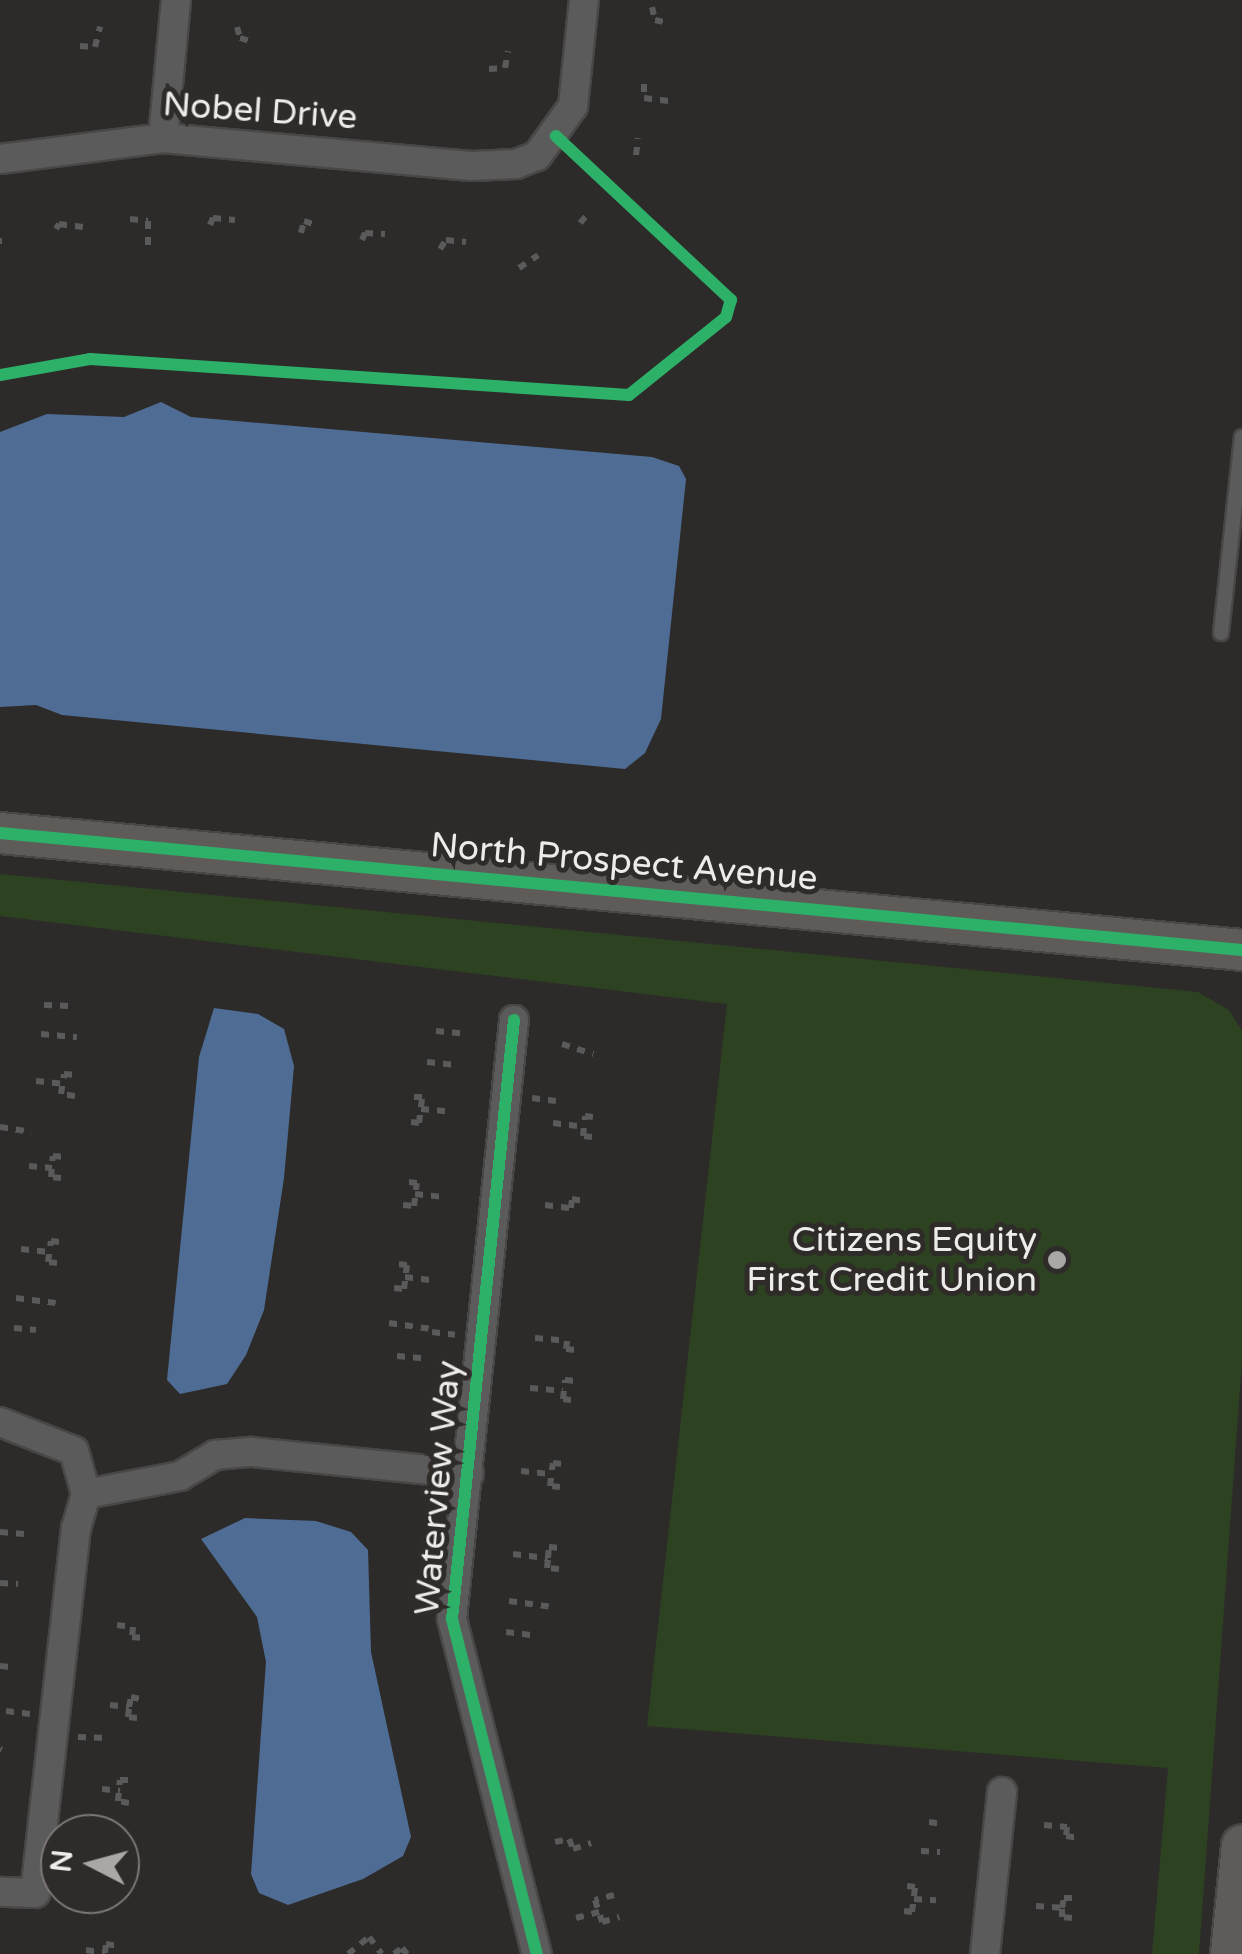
<!DOCTYPE html>
<style>
body{margin:0}
#map{position:relative;width:1242px;height:1954px;overflow:hidden;background:#2d2b2a;font-family:"Varela Round",sans-serif}
div>[style]{position:absolute}
[style*='--x']{left:calc(var(--x)*1px);top:calc(var(--y)*1px);width:calc(var(--w)*1px);rotate:calc(var(--a)*1deg)}
.green>*{inset:0;background:#2d4221}
.water>*{inset:0;background:#4f6d94}
.path>*{height:6px;margin-top:-3px;transform-origin:0;background:repeating-linear-gradient(90deg,#5b5a5a 0 8px,transparent 0 16px)}
.roads{filter:drop-shadow(2px 0 #494746) drop-shadow(-2px 0 #494746) drop-shadow(0 2px #494746) drop-shadow(0 -2px #494746)}
.lane>*{height:14px;margin:-7px;padding:0 7px;transform-origin:7px;border-radius:7px;background:#5c5b5b}
.street>*{height:28px;margin:-14px;padding:0 14px;transform-origin:14px;border-radius:14px;background:#5c5b5b}
.secondary>*{height:40px;margin:-20px;padding:0 20px;transform-origin:20px;border-radius:20px;background:#5e5b59}
.cycleway>*{height:12px;margin:-6px;padding:0 6px;transform-origin:6px;border-radius:6px;background:#2db169}
.dots>*{width:28px;height:28px;translate:-50% -50%;box-sizing:border-box;border:5px solid #2e2b29;border-radius:50%}
span{translate:-50% -50%;white-space:nowrap;text-align:center;line-height:1.15;-webkit-text-stroke:10px #2e2b29;paint-order:stroke}
.street-label{font-size:35px;color:#eeeceb}
.poi-label{font-size:35px;color:#eeeceb}
.right{translate:-100% -50%;text-align:right}
.north{position:absolute;left:40px;top:1814px;width:100px;height:100px;box-sizing:border-box;background:#2e2b29;border:2px solid #7b7877;border-radius:50%;rotate:276deg;font-size:28px;font-weight:700;line-height:40px;text-align:center;color:#eeeceb}
.north::after{content:'';display:block;margin:auto;width:35px;height:45px;background:#aaa8a7;clip-path:polygon(50% 0,100% 100%,50% 72%,0 100%)}
</style>
<div id="map">
<div class="green">
<div style="clip-path:polygon(0 874px,1198px 992px,1229px 1010px,1242px 1031px,1242px 1360px,1199px 1954px,1152px 1954px,1168px 1768px,647px 1726px,727px 1004px,0 916px)"></div>
</div>
<div class="water">
<div style="clip-path:polygon(161px 402px,191px 417px,652px 457px,679px 466px,686px 479px,661px 719px,645px 753px,625px 769px,62px 715px,36px 705px,0 707px,0 432px,47px 414px,124px 417px)"></div>
<div style="clip-path:polygon(214px 1008px,258px 1014px,284px 1029px,294px 1066px,284px 1178px,264px 1310px,246px 1355px,227px 1384px,180px 1394px,167px 1380px,199px 1057px)"></div>
<div style="clip-path:polygon(245px 1518px,316px 1521px,351px 1532px,368px 1550px,371px 1652px,411px 1837px,403px 1856px,363px 1879px,288px 1905px,259px 1893px,251px 1874px,266px 1662px,257px 1617px,201px 1539px)"></div>
</div>
<div class="path">
<div style="--x:652;--y:7;--w:13;--a:77"></div>
<div style="--x:655;--y:20;--w:13;--a:13"></div>
<div style="--x:237;--y:27;--w:11;--a:75"></div>
<div style="--x:240;--y:38;--w:10;--a:17"></div>
<div style="--x:80;--y:46;--w:15;--a:4"></div>
<div style="--x:95;--y:47;--w:21;--a:-76"></div>
<div style="--x:489;--y:69;--w:16;--a:-4"></div>
<div style="--x:505;--y:68;--w:17;--a:-80"></div>
<div style="--x:644;--y:84;--w:14;--a:90"></div>
<div style="--x:644;--y:98;--w:25;--a:7"></div>
<div style="--x:636;--y:155;--w:17;--a:-83"></div>
<div style="--x:130;--y:219;--w:18;--a:6"></div>
<div style="--x:148;--y:221;--w:25;--a:90"></div>
<div style="--x:580;--y:223;--w:13;--a:-48"></div>
<div style="--x:210;--y:225;--w:8;--a:-67"></div>
<div style="--x:213;--y:218;--w:22;--a:5"></div>
<div style="--x:56;--y:229;--w:6;--a:-59"></div>
<div style="--x:59;--y:224;--w:24;--a:7"></div>
<div style="--x:301;--y:233;--w:12;--a:-76"></div>
<div style="--x:304;--y:221;--w:9;--a:18"></div>
<div style="--x:362;--y:240;--w:8;--a:-67"></div>
<div style="--x:365;--y:233;--w:20;--a:3"></div>
<div style="--x:0;--y:241;--w:2;--a:0"></div>
<div style="--x:440;--y:249;--w:11;--a:-56"></div>
<div style="--x:446;--y:240;--w:20;--a:6"></div>
<div style="--x:519;--y:268;--w:23;--a:-34"></div>
<div style="--x:44;--y:1005;--w:26;--a:2"></div>
<div style="--x:436;--y:1031;--w:25;--a:5"></div>
<div style="--x:41;--y:1034;--w:36;--a:5"></div>
<div style="--x:562;--y:1044;--w:33;--a:18"></div>
<div style="--x:427;--y:1062;--w:31;--a:6"></div>
<div style="--x:36;--y:1081;--w:27;--a:6"></div>
<div style="--x:75;--y:1096;--w:14;--a:-172"></div>
<div style="--x:61;--y:1094;--w:20;--a:-81"></div>
<div style="--x:64;--y:1074;--w:14;--a:4"></div>
<div style="--x:532;--y:1098;--w:24;--a:7"></div>
<div style="--x:421;--y:1109;--w:32;--a:5"></div>
<div style="--x:411;--y:1122;--w:8;--a:7"></div>
<div style="--x:419;--y:1123;--w:26;--a:-83"></div>
<div style="--x:422;--y:1097;--w:8;--a:180"></div>
<div style="--x:553;--y:1123;--w:31;--a:7"></div>
<div style="--x:0;--y:1127;--w:32;--a:9"></div>
<div style="--x:592;--y:1137;--w:9;--a:-174"></div>
<div style="--x:583;--y:1136;--w:20;--a:-84"></div>
<div style="--x:585;--y:1116;--w:8;--a:7"></div>
<div style="--x:29;--y:1166;--w:23;--a:5"></div>
<div style="--x:61;--y:1178;--w:10;--a:-174"></div>
<div style="--x:51;--y:1177;--w:21;--a:-85"></div>
<div style="--x:53;--y:1156;--w:12;--a:5"></div>
<div style="--x:415;--y:1194;--w:30;--a:6"></div>
<div style="--x:403;--y:1205;--w:11;--a:5"></div>
<div style="--x:414;--y:1206;--w:23;--a:-83"></div>
<div style="--x:417;--y:1183;--w:9;--a:-174"></div>
<div style="--x:545;--y:1205;--w:26;--a:7"></div>
<div style="--x:571;--y:1208;--w:9;--a:-84"></div>
<div style="--x:572;--y:1199;--w:11;--a:10"></div>
<div style="--x:21;--y:1249;--w:28;--a:6"></div>
<div style="--x:57;--y:1263;--w:9;--a:-174"></div>
<div style="--x:48;--y:1262;--w:21;--a:-82"></div>
<div style="--x:51;--y:1241;--w:9;--a:6"></div>
<div style="--x:405;--y:1277;--w:31;--a:7"></div>
<div style="--x:394;--y:1288;--w:10;--a:6"></div>
<div style="--x:404;--y:1289;--w:24;--a:-83"></div>
<div style="--x:407;--y:1265;--w:10;--a:-174"></div>
<div style="--x:16;--y:1298;--w:40;--a:7.1"></div>
<div style="--x:389;--y:1323;--w:43;--a:7.9"></div>
<div style="--x:14;--y:1328;--w:22;--a:5"></div>
<div style="--x:432;--y:1332;--w:23;--a:7"></div>
<div style="--x:535;--y:1338;--w:32;--a:5"></div>
<div style="--x:567;--y:1341;--w:8;--a:97"></div>
<div style="--x:566;--y:1349;--w:10;--a:6"></div>
<div style="--x:397;--y:1356;--w:32;--a:5"></div>
<div style="--x:530;--y:1388;--w:33;--a:5"></div>
<div style="--x:571;--y:1400;--w:8;--a:-173"></div>
<div style="--x:563;--y:1399;--w:19;--a:-84"></div>
<div style="--x:565;--y:1380;--w:11;--a:5"></div>
<div style="--x:521;--y:1471;--w:30;--a:6"></div>
<div style="--x:560;--y:1487;--w:10;--a:-174"></div>
<div style="--x:550;--y:1486;--w:23;--a:-83"></div>
<div style="--x:553;--y:1463;--w:11;--a:5"></div>
<div style="--x:0;--y:1532;--w:24;--a:5"></div>
<div style="--x:513;--y:1554;--w:35;--a:7"></div>
<div style="--x:559;--y:1569;--w:12;--a:-175"></div>
<div style="--x:547;--y:1568;--w:10;--a:-84"></div>
<div style="--x:548;--y:1558;--w:11;--a:-85"></div>
<div style="--x:549;--y:1547;--w:11;--a:5"></div>
<div style="--x:0;--y:1583;--w:18;--a:3"></div>
<div style="--x:509;--y:1601;--w:44;--a:7.8"></div>
<div style="--x:117;--y:1625;--w:16;--a:7"></div>
<div style="--x:133;--y:1627;--w:10;--a:96"></div>
<div style="--x:132;--y:1637;--w:12;--a:5"></div>
<div style="--x:506;--y:1632;--w:31;--a:7"></div>
<div style="--x:0;--y:1666;--w:10;--a:6"></div>
<div style="--x:110;--y:1705;--w:19;--a:6"></div>
<div style="--x:6;--y:1711;--w:24;--a:7"></div>
<div style="--x:137;--y:1718;--w:9;--a:-174"></div>
<div style="--x:128;--y:1717;--w:10;--a:-84"></div>
<div style="--x:129;--y:1707;--w:10;--a:-79"></div>
<div style="--x:131;--y:1697;--w:9;--a:13"></div>
<div style="--x:78;--y:1737;--w:29;--a:2"></div>
<div style="--x:0;--y:1749;--w:2;--a:27"></div>
<div style="--x:102;--y:1789;--w:18;--a:6"></div>
<div style="--x:129;--y:1803;--w:11;--a:-170"></div>
<div style="--x:118;--y:1801;--w:21;--a:-85"></div>
<div style="--x:120;--y:1780;--w:11;--a:0"></div>
<div style="--x:929;--y:1822;--w:14;--a:8"></div>
<div style="--x:1044;--y:1825;--w:23;--a:5"></div>
<div style="--x:1067;--y:1827;--w:9;--a:96"></div>
<div style="--x:1066;--y:1836;--w:12;--a:9"></div>
<div style="--x:555;--y:1842;--w:14;--a:-12"></div>
<div style="--x:569;--y:1839;--w:11;--a:68"></div>
<div style="--x:573;--y:1849;--w:19;--a:-18"></div>
<div style="--x:921;--y:1851;--w:19;--a:3"></div>
<div style="--x:120;--y:1865;--w:6;--a:0"></div>
<div style="--x:120;--y:1883;--w:4;--a:14"></div>
<div style="--x:614;--y:1895;--w:20;--a:165"></div>
<div style="--x:595;--y:1900;--w:23;--a:72"></div>
<div style="--x:602;--y:1922;--w:18;--a:-16"></div>
<div style="--x:914;--y:1899;--w:22;--a:3"></div>
<div style="--x:1036;--y:1906;--w:26;--a:4"></div>
<div style="--x:904;--y:1911;--w:8;--a:7"></div>
<div style="--x:912;--y:1912;--w:25;--a:-83"></div>
<div style="--x:915;--y:1887;--w:8;--a:-173"></div>
<div style="--x:576;--y:1918;--w:24;--a:-15"></div>
<div style="--x:1072;--y:1918;--w:10;--a:-174"></div>
<div style="--x:1062;--y:1917;--w:9;--a:-90"></div>
<div style="--x:1062;--y:1908;--w:10;--a:-79"></div>
<div style="--x:1064;--y:1898;--w:8;--a:0"></div>
<div style="--x:86;--y:1950;--w:19;--a:9"></div>
<div style="--x:105;--y:1953;--w:9;--a:-84"></div>
<div style="--x:106;--y:1944;--w:12;--a:9"></div>
<div style="--x:348;--y:1954;--w:27;--a:-39"></div>
<div style="--x:369;--y:1937;--w:21;--a:53"></div>
<div style="--x:394;--y:1954;--w:10;--a:-37"></div>
<div style="--x:402;--y:1948;--w:8;--a:50"></div>
</div>
<div class="roads">
<div class="lane">
<div style="--x:1221;--y:633;--w:197;--a:-83.9"></div>
</div>
<div class="street">
<div style="--x:163;--y:138;--w:139;--a:-84.6"></div>
<div style="--x:0;--y:159;--w:164;--a:-7.3"></div>
<div style="--x:163;--y:138;--w:309;--a:5.2"></div>
<div style="--x:471;--y:166;--w:45;--a:-2.5"></div>
<div style="--x:516;--y:164;--w:22;--a:-21"></div>
<div style="--x:537;--y:156;--w:62;--a:-54.2"></div>
<div style="--x:573;--y:106;--w:107;--a:-84.1"></div>
<div style="--x:514;--y:1020;--w:602;--a:95.91"></div>
<div style="--x:452;--y:1619;--w:346;--a:75.8"></div>
<div style="--x:0;--y:1422;--w:79;--a:21.4"></div>
<div style="--x:74;--y:1451;--w:45;--a:74.4"></div>
<div style="--x:86;--y:1494;--w:35;--a:106"></div>
<div style="--x:76;--y:1528;--w:367;--a:96.4"></div>
<div style="--x:35;--y:1893;--w:35;--a:-178"></div>
<div style="--x:86;--y:1494;--w:96;--a:-10.8"></div>
<div style="--x:180;--y:1476;--w:41;--a:-31"></div>
<div style="--x:215;--y:1455;--w:37;--a:-5"></div>
<div style="--x:252;--y:1452;--w:218;--a:5.8"></div>
<div style="--x:985;--y:1954;--w:163;--a:-84"></div>
</div>
<div class="secondary">
<div style="--x:0;--y:833;--w:1247;--a:5.38"></div>
<div style="--x:1231;--y:1954;--w:109;--a:-84.2"></div>
</div>
</div>
<div class="cycleway">
<div style="--x:0;--y:375;--w:91;--a:-10.1"></div>
<div style="--x:90;--y:359;--w:540;--a:3.82"></div>
<div style="--x:629;--y:395;--w:124;--a:-38.8"></div>
<div style="--x:726;--y:317;--w:18;--a:-74"></div>
<div style="--x:731;--y:300;--w:240;--a:-136.9"></div>
<div style="--x:0;--y:833;--w:1247;--a:5.38"></div>
<div style="--x:514;--y:1020;--w:602;--a:95.91"></div>
<div style="--x:452;--y:1619;--w:346;--a:75.8"></div>
</div>
<div class="dots">
<div style="left:1057px;top:1260px;background:#aaa8a7"></div>
</div>
<div class="street-label">
<span style="left:260px;top:111px;rotate:4deg">Nobel Drive</span>
<span style="left:624px;top:862px;rotate:5deg">North Prospect Avenue</span>
<span style="left:438px;top:1488px;rotate:-85deg">Waterview Way</span>
</div>
<div class="poi-label">
<span class="right" style="left:1037px;top:1260px">Citizens Equity<br>First Credit Union</span>
</div>
<div class="north">N</div>
</div>
